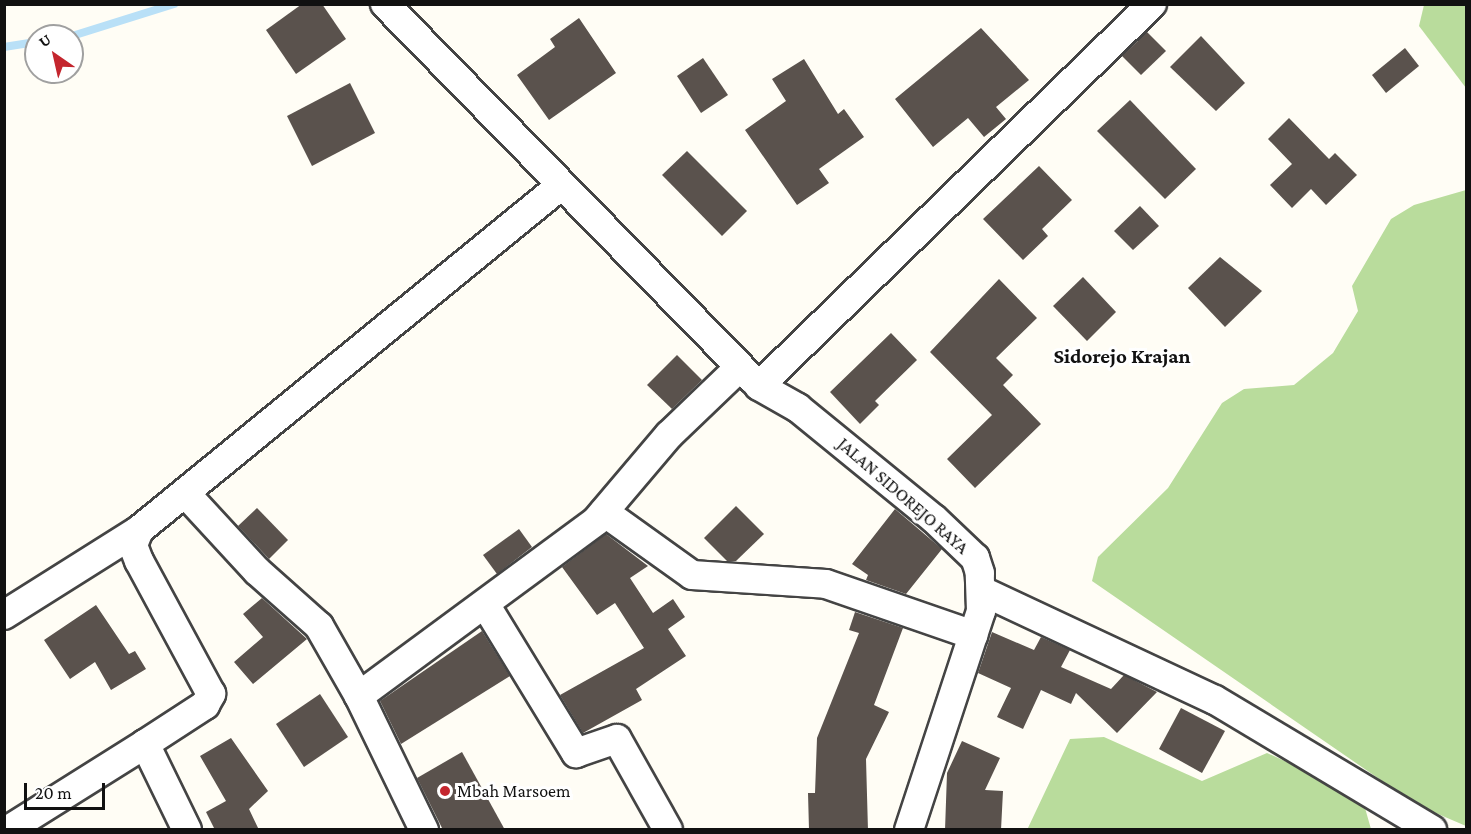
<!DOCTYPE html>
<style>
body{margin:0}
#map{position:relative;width:1471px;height:834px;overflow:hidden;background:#fffdf5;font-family:"Crimson Pro",serif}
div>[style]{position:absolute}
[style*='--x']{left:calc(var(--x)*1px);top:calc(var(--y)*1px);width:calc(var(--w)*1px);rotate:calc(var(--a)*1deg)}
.forest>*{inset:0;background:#b9dc9c}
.stream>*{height:8px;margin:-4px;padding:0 4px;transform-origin:4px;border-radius:4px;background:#b9e0f7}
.building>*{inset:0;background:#5a524d}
.roads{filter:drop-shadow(2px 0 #444) drop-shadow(-2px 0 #444) drop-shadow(0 2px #444) drop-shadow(0 -2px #444)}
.minor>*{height:28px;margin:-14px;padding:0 14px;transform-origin:14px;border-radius:14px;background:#fff}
.dots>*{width:16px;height:16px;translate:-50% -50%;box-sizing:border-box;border:3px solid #fff;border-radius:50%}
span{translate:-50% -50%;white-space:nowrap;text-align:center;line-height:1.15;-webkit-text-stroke:6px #fff;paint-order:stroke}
.street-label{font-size:18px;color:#111}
.poi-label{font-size:18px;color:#111}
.left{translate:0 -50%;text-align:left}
.quarter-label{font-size:21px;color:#111;font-weight:700}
.frame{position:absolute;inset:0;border:6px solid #111;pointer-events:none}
.north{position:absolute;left:24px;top:24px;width:60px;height:60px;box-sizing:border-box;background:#fff;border:2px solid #a0a0a0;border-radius:50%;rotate:326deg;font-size:16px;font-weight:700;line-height:24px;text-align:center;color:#111}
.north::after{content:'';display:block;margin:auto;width:21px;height:27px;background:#c4262e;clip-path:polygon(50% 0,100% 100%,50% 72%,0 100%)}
.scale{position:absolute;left:24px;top:783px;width:81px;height:27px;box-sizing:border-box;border:3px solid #111;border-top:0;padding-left:8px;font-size:18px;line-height:21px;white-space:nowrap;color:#111;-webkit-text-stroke:4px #fff;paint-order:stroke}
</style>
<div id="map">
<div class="forest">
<div style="clip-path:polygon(1424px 5px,1466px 5px,1466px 88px,1419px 26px)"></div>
<div style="clip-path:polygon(1466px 190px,1466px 826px,1417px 805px,1092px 581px,1098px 557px,1168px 488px,1222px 403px,1244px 389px,1294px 385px,1333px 353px,1358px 311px,1352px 286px,1391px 219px,1414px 205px)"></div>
<div style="clip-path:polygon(1104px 737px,1202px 781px,1267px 753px,1329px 781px,1365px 808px,1371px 829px,1027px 830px,1070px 739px)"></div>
</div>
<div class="stream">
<div style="--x:72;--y:36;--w:107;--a:-17.4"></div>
<div style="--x:4;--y:47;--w:32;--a:-9"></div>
</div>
<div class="building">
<div style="clip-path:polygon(302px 4px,322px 4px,346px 39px,296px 74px,266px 30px)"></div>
<div style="clip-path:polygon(579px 18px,616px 73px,549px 120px,517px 75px,555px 47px,550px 39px)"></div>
<div style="clip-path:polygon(981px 28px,1029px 80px,996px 107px,1006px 119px,984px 137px,968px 118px,933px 147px,895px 99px)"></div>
<div style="clip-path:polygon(1147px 32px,1166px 51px,1141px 75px,1122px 56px)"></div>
<div style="clip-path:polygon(1201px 36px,1245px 83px,1216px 111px,1170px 67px)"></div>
<div style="clip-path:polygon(1405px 48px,1419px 66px,1386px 93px,1372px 75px)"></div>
<div style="clip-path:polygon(703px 58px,728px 95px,701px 113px,677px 76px)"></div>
<div style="clip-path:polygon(804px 59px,838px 114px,844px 109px,864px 137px,819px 169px,829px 183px,797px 205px,745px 130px,786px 101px,772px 79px)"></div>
<div style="clip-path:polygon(350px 83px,375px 133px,312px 166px,287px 116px)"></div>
<div style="clip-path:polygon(1130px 100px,1196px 169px,1165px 199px,1097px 131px)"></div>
<div style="clip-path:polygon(1289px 118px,1329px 159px,1335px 153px,1357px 175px,1326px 205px,1311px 189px,1292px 208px,1270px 185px,1292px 164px,1268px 139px)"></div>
<div style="clip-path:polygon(687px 151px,747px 211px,722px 236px,662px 175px)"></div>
<div style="clip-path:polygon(1039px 166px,1072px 200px,1042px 229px,1048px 236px,1023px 260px,983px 219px)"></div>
<div style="clip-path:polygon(1140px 206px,1159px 226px,1133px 250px,1114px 231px)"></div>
<div style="clip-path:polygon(1220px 257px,1262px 291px,1225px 327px,1188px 288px)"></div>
<div style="clip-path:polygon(1083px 277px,1116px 312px,1087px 341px,1053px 306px)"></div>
<div style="clip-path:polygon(999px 279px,1037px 318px,996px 358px,1013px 375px,1003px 385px,1041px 424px,975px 488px,947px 459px,992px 415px,930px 352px)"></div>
<div style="clip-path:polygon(891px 333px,917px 360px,875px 401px,879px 405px,860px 424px,830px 392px)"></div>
<div style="clip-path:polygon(677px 355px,702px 380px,672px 409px,647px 385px)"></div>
<div style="clip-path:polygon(736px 506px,764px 534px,736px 561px,727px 561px,704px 538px)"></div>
<div style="clip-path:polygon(257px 508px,288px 540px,269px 559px,238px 526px)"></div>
<div style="clip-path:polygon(895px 509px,942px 549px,906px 594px,866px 580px,868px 575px,852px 564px)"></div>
<div style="clip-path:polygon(519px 529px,532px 547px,497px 574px,483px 555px)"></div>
<div style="clip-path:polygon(606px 534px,648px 566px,630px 578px,653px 613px,673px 599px,685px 617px,668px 629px,686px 656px,636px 689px,642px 700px,583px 733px,560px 695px,644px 648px,615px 603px,597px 615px,562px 567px)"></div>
<div style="clip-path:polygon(262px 598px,307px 639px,253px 684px,234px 662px,263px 637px,243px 614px)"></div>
<div style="clip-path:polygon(96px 605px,129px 654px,135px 651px,146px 669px,111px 690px,95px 662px,70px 679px,44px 640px)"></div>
<div style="clip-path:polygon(855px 612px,903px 628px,874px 705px,889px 712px,866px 759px,868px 830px,809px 830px,808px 793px,815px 793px,817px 738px,859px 633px,849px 630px)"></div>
<div style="clip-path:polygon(482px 631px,510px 676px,401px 744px,380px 701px)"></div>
<div style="clip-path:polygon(992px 632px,1034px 650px,1041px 637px,1070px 650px,1061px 667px,1111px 689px,1124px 675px,1157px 692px,1117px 733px,1076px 693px,1071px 704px,1041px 690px,1023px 729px,997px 717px,1011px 688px,978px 673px)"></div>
<div style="clip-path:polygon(320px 694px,348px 737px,304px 767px,276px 724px)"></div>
<div style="clip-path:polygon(1181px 708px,1225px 731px,1202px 773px,1159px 749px)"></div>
<div style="clip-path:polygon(231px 738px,268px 791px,249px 809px,259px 830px,215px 830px,206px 812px,226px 801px,200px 756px)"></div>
<div style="clip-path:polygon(962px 741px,1000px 758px,985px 790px,1003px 791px,1001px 830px,945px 830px,947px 773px)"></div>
<div style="clip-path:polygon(462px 752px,505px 830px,443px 830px,417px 778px)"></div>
</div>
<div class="roads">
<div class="minor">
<div style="--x:385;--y:4;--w:526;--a:45.62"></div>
<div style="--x:186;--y:494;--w:105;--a:47.3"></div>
<div style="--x:257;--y:571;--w:83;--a:41.6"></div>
<div style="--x:319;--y:626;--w:81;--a:60.3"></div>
<div style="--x:604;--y:512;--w:108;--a:35.6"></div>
<div style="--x:692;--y:575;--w:134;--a:3.8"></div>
<div style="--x:826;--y:584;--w:156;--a:19.1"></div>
<div style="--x:982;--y:591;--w:257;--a:25.1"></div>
<div style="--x:1215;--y:700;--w:253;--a:30.9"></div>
<div style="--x:485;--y:604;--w:175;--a:58.6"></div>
<div style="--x:576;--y:753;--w:43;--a:-18.9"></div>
<div style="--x:617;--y:739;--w:104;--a:60.7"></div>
<div style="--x:4;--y:615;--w:160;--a:-32.2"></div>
<div style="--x:8;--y:830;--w:162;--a:-32.1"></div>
<div style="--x:187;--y:830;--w:96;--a:-116"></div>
<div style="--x:145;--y:744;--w:72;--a:-33"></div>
<div style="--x:205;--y:705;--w:13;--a:-61"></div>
<div style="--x:211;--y:694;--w:151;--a:-118.4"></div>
<div style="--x:139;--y:561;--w:17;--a:-111"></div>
<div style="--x:133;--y:545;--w:16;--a:-68"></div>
<div style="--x:139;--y:530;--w:542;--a:-39.24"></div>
<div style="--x:424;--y:830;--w:149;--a:-115.9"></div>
<div style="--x:359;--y:696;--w:295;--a:-36.4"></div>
<div style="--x:596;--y:521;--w:113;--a:-49.7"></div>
<div style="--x:669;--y:435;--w:98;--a:-43.8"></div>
<div style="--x:909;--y:830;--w:231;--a:-71.8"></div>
<div style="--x:981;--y:611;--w:38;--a:-92"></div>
<div style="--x:980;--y:573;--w:16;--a:-108"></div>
<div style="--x:975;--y:558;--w:57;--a:-136.4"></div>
<div style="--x:934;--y:519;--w:176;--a:-140.8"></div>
<div style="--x:798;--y:408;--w:45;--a:-150.6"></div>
<div style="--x:759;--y:386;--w:548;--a:-44.19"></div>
</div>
</div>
<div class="dots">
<div style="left:445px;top:791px;background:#c4262e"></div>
</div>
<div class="street-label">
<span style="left:903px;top:496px;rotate:41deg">JALAN SIDOREJO RAYA</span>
</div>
<div class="poi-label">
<span class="left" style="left:457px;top:791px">Mbah Marsoem</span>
</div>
<div class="quarter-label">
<span style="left:1122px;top:356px">Sidorejo Krajan</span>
</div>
<div class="frame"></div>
<div class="north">U</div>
<div class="scale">20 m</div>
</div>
